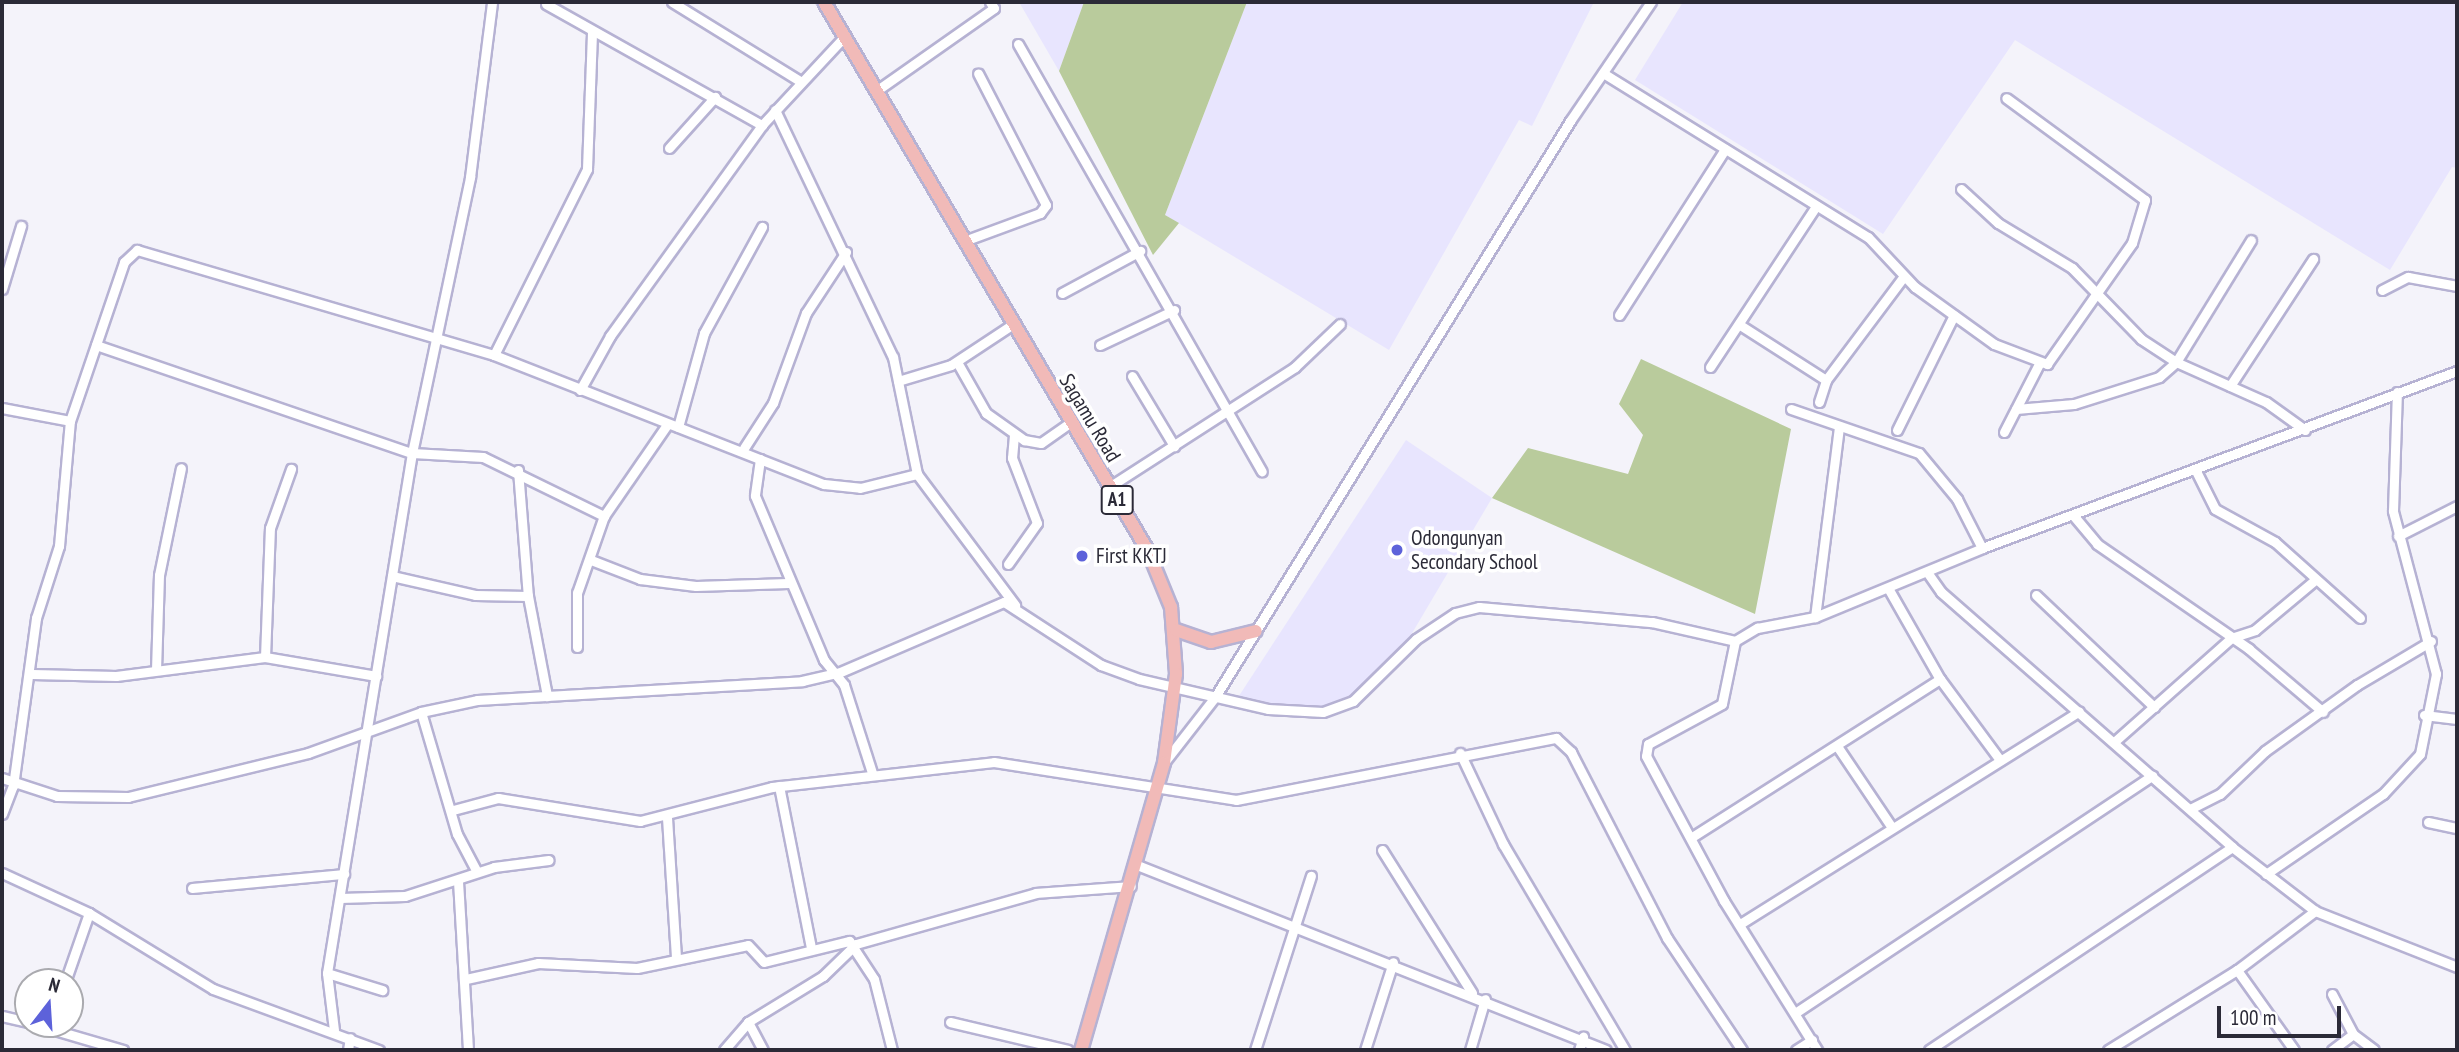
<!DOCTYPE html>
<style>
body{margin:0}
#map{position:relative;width:2459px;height:1052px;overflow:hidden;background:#f4f3fa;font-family:"PT Sans Narrow",sans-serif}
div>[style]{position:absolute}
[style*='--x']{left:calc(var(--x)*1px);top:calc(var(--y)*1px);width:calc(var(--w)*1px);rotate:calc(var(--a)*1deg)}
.built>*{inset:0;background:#e8e5fe}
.green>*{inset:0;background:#b9cb9c}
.roads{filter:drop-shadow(2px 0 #b6b2d3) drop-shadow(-2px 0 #b6b2d3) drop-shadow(0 2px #b6b2d3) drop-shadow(0 -2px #b6b2d3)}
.minor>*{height:9px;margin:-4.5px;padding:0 4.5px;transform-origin:4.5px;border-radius:4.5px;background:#fff}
.highway>*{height:12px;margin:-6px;padding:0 6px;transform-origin:6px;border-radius:6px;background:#f1bab8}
.dots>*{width:19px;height:19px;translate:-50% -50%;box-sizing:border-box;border:4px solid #fff;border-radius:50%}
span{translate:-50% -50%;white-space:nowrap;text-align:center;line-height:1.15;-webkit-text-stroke:7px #fff;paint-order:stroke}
.shield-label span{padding:2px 5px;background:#fff;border:2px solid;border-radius:5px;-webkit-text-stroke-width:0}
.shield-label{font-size:19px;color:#2b2a37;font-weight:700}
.street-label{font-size:21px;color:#2b2a37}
.poi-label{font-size:21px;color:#2b2a37}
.left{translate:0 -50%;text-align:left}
.frame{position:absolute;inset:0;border:4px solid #2b2a37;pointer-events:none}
.north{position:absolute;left:14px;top:968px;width:70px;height:70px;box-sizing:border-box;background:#fff;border:2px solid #aaaaaf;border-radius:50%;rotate:17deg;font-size:19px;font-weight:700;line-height:28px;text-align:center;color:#2b2a37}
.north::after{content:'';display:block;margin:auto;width:24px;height:32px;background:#5d62da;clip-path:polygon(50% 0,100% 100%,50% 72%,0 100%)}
.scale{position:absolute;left:2217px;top:1006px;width:124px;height:32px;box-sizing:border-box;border:4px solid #2b2a37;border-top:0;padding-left:9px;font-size:21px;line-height:24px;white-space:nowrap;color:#2b2a37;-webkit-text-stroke:5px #fff;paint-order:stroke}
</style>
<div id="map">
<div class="built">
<div style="clip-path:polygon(1019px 2px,1084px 2px,1059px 71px)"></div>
<div style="clip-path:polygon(1247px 2px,1594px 2px,1532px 126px,1519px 120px,1389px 350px,1165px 215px)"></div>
<div style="clip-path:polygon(1683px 2px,2457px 2px,2457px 168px,2452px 167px,2390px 270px,2015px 40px,1883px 234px,1635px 80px)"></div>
<div style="clip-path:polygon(1406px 440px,1492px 498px,1411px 635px,1346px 700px,1302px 713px,1235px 702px)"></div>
</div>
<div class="green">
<div style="clip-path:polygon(1084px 2px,1247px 2px,1165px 215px,1179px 223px,1153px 255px,1059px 71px)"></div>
<div style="clip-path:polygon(1641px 359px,1791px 429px,1755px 614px,1492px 498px,1528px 448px,1628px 474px,1643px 435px,1619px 404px)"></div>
</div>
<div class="roads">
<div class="minor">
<div style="--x:672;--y:2;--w:150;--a:31.7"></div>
<div style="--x:546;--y:4;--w:248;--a:29.3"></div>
<div style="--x:762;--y:125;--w:122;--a:-47"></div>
<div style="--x:1018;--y:44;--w:492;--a:60.3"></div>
<div style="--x:1603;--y:73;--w:312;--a:31.8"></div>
<div style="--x:1868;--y:237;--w:69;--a:46.8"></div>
<div style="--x:1915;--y:287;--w:97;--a:35.8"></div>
<div style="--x:1994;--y:344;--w:57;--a:20.7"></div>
<div style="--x:2047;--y:364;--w:148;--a:-54.9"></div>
<div style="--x:2132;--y:243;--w:45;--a:-73.2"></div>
<div style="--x:2145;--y:200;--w:172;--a:-143.7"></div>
<div style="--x:876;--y:91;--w:144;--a:-35.1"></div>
<div style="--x:994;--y:8;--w:7;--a:-124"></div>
<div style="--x:775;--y:110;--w:274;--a:64.5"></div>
<div style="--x:893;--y:357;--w:119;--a:78.4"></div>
<div style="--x:917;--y:474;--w:164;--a:53.2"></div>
<div style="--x:669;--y:148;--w:69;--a:-48"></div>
<div style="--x:1961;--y:189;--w:50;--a:42.6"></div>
<div style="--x:1998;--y:223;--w:87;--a:31.3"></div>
<div style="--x:2072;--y:268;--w:99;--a:45.8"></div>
<div style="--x:2141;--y:339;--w:42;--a:33.3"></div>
<div style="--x:2176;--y:362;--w:98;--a:24"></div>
<div style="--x:2266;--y:402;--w:48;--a:35.7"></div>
<div style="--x:964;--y:241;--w:81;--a:-20.2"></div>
<div style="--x:1040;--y:213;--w:10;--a:-53"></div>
<div style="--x:1046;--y:205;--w:148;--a:-117.3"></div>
<div style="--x:2;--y:289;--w:66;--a:-73.2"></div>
<div style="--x:2382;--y:290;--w:29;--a:-27"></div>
<div style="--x:2408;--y:277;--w:50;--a:10.4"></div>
<div style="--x:1062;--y:293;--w:89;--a:-28.3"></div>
<div style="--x:1619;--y:315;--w:197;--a:-57.4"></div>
<div style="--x:1740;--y:325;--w:102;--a:32.6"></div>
<div style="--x:96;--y:345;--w:334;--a:18.9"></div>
<div style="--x:412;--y:453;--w:71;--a:3.2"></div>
<div style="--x:483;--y:457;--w:135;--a:26"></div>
<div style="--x:1100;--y:345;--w:82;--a:-25.3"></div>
<div style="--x:494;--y:355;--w:208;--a:-63.4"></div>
<div style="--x:587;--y:169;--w:138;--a:-87.9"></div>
<div style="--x:957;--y:362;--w:59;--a:60.4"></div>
<div style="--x:986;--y:413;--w:47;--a:35.4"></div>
<div style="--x:1024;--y:440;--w:17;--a:10"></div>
<div style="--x:1041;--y:443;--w:35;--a:-35"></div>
<div style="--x:1710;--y:367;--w:193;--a:-56.6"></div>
<div style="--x:1132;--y:376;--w:82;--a:59"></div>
<div style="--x:898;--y:381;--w:55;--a:-16.8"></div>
<div style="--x:951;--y:365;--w:74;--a:-33.5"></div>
<div style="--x:2230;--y:386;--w:152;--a:-56.8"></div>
<div style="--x:580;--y:390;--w:62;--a:-60.9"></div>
<div style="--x:610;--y:336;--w:260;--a:-54.2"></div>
<div style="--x:1819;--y:402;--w:23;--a:-72"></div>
<div style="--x:1826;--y:380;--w:130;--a:-53.1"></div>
<div style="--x:2;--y:408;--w:69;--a:10.8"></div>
<div style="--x:1791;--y:409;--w:135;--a:19"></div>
<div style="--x:1919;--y:453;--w:60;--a:50.4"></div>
<div style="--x:1957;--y:499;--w:55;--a:63"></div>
<div style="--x:2016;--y:409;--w:58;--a:-4.9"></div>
<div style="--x:2074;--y:404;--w:89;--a:-17.6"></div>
<div style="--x:2159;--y:377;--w:23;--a:-41"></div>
<div style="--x:2176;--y:362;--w:143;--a:-58.4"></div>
<div style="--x:678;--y:427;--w:98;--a:-74.5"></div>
<div style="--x:704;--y:333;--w:121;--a:-61.3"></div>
<div style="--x:1897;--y:430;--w:128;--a:-63.6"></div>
<div style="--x:2004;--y:432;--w:76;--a:-62.8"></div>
<div style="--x:744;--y:448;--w:54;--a:-57.2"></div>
<div style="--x:773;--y:403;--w:96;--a:-69.9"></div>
<div style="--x:806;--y:313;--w:73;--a:-56.7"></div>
<div style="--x:760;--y:459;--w:37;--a:98"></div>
<div style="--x:755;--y:496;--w:178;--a:67.2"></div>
<div style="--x:824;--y:660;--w:32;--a:51"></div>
<div style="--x:844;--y:685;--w:92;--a:72.3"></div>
<div style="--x:518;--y:470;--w:126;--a:85.5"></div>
<div style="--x:528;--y:596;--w:102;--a:79.2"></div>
<div style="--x:2197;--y:473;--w:40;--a:63.4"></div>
<div style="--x:2215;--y:509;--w:68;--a:28.8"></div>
<div style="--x:2275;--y:542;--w:114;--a:41.8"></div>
<div style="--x:1109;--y:487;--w:221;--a:-32.8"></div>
<div style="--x:1295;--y:367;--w:62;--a:-43.7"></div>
<div style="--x:2073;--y:515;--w:38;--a:50"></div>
<div style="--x:2097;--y:544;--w:185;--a:34.6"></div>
<div style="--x:2249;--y:649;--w:97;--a:40.4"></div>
<div style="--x:2398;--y:536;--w:66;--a:-27"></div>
<div style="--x:591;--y:560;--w:53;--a:21.2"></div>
<div style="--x:640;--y:579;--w:56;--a:7.1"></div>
<div style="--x:696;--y:586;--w:92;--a:-1.9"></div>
<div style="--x:1008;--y:564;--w:50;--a:-54.7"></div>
<div style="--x:1037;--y:523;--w:70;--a:-111"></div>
<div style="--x:1012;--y:458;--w:24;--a:-85"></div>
<div style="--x:1927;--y:572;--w:24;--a:55"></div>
<div style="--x:1941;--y:592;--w:387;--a:41.2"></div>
<div style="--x:2232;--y:847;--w:105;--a:37.6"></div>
<div style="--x:2315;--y:911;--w:153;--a:21.5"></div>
<div style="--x:392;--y:576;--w:85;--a:12.9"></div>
<div style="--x:475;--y:595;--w:53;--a:1.1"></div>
<div style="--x:1888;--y:588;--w:105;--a:60.3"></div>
<div style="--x:1940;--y:679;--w:101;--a:53.5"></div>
<div style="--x:2036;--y:595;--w:163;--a:43.5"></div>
<div style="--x:1815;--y:617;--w:192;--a:-82.8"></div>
<div style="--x:1735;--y:641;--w:64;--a:101.7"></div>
<div style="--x:1722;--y:704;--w:84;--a:151.6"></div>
<div style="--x:1648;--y:744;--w:12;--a:99"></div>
<div style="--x:1646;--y:756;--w:165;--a:61.7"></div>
<div style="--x:1724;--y:901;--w:176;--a:58"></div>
<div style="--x:577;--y:647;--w:54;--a:-90"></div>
<div style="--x:577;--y:593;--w:82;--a:-70.7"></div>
<div style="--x:604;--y:516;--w:109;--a:-55.4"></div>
<div style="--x:265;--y:657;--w:129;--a:-87.8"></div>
<div style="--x:270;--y:528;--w:63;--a:-70.4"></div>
<div style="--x:156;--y:670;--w:95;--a:-88.2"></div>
<div style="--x:159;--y:575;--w:109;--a:-78.4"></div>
<div style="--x:32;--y:674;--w:84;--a:1.4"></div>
<div style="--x:116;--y:676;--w:150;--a:-7.3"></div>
<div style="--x:265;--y:657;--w:113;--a:9.7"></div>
<div style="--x:421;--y:712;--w:127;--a:73.6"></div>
<div style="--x:457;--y:834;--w:43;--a:62.2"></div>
<div style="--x:2424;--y:715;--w:33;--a:7"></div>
<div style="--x:2114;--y:742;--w:157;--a:-41.6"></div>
<div style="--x:2231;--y:638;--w:25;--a:-18"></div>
<div style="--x:2255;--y:630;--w:78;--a:-39.8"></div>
<div style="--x:1837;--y:746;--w:97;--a:56"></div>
<div style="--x:1460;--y:753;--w:101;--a:64.7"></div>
<div style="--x:1503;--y:844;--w:239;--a:59.4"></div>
<div style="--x:1166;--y:760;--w:80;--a:-52.1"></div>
<div style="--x:1215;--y:697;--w:677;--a:-58.35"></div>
<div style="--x:1570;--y:121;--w:144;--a:-55.8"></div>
<div style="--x:2;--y:778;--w:58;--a:18.1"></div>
<div style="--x:57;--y:796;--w:71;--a:0.8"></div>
<div style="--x:128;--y:797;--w:185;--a:-13.7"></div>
<div style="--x:308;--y:753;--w:120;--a:-19.9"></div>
<div style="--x:421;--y:712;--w:57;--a:-12.1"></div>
<div style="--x:477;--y:700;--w:326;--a:-3.3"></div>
<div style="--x:802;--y:681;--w:37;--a:-13"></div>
<div style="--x:838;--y:673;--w:181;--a:-23.2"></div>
<div style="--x:1004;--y:602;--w:116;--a:33"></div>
<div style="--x:1101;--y:665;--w:40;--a:20.2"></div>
<div style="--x:1139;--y:679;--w:132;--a:13.1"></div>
<div style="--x:1268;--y:709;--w:55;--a:3.1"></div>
<div style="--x:1323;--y:712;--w:32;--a:-20"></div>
<div style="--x:1353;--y:701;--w:88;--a:-44.5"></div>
<div style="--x:1416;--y:639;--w:47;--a:-33.7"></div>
<div style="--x:1455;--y:613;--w:25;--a:-14"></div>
<div style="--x:1479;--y:607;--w:174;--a:5"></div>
<div style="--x:1652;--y:622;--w:85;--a:12.9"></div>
<div style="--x:1735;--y:641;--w:26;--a:-31"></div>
<div style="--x:1757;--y:628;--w:59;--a:-10.7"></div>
<div style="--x:1815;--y:617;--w:181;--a:-22.4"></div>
<div style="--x:1982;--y:548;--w:507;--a:-20.44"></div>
<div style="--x:779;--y:786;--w:164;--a:78.8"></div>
<div style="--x:2192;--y:808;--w:31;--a:-27"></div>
<div style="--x:2220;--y:794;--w:62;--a:-43.7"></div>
<div style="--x:2265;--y:751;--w:113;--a:-35.7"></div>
<div style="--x:2357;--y:685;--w:86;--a:-30.7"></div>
<div style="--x:453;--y:810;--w:47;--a:-14.9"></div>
<div style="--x:498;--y:798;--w:144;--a:9.2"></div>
<div style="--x:640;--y:821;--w:136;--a:-14.4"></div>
<div style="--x:772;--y:787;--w:223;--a:-6.4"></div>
<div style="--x:994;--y:762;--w:245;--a:8.9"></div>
<div style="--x:1236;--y:800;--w:326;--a:-11"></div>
<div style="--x:1556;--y:738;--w:21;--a:43"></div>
<div style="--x:1571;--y:752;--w:209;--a:62.7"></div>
<div style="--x:1667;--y:938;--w:135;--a:56.2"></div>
<div style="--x:2;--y:814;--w:30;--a:-69"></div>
<div style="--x:13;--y:786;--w:170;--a:-82.2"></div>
<div style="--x:36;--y:618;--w:76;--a:-72.3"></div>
<div style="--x:59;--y:546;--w:125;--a:-85"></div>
<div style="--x:70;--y:421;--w:168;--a:-71.2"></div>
<div style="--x:124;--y:262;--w:18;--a:-43"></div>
<div style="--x:137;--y:250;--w:372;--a:16.4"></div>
<div style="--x:494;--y:355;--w:354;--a:21.4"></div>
<div style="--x:824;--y:484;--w:36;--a:6"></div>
<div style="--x:860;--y:488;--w:59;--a:-13.8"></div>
<div style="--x:667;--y:818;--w:139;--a:86.3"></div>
<div style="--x:2428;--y:822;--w:30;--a:12"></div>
<div style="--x:1692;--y:837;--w:294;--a:-32.5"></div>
<div style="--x:1382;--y:850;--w:169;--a:57.8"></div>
<div style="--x:1137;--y:865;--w:504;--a:21.53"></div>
<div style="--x:2;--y:873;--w:96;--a:24.7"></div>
<div style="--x:89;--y:913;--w:145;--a:31.5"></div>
<div style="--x:213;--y:989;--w:177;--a:20.2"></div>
<div style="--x:2266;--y:874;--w:142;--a:-34.4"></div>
<div style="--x:2383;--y:794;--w:54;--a:-47.2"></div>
<div style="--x:2420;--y:754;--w:82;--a:-78.7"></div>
<div style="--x:2436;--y:674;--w:169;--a:-104.8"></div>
<div style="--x:2393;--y:511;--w:119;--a:-88.1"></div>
<div style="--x:458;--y:881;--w:169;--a:86.6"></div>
<div style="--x:192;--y:888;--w:153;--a:-5.3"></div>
<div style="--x:340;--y:898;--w:65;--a:-1.8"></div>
<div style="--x:405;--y:896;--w:94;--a:-18"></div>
<div style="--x:494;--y:867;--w:55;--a:-7.3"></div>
<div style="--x:1740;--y:924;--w:400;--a:-32.1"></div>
<div style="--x:2237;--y:970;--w:98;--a:54.5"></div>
<div style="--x:327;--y:973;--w:58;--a:17.2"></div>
<div style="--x:466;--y:979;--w:74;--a:-12.5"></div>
<div style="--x:538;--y:963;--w:99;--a:2.9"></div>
<div style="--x:637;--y:968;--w:113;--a:-11.7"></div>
<div style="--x:748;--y:945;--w:23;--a:47"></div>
<div style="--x:764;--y:962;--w:88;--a:-13.9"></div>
<div style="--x:849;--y:941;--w:45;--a:56.7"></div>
<div style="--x:874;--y:979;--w:73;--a:75.8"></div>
<div style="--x:65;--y:982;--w:73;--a:-70.8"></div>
<div style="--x:2332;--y:994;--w:45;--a:62.3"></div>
<div style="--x:2353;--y:1034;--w:26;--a:37"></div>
<div style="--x:1795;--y:1013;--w:429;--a:-33.6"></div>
<div style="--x:2;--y:1016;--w:27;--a:13"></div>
<div style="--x:748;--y:1022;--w:32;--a:62"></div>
<div style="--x:950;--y:1022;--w:121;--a:13.3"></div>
<div style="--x:34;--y:1024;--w:93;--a:16.3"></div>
<div style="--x:334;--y:1030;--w:57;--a:-97"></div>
<div style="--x:327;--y:973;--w:527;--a:-80.72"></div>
<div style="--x:412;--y:453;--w:282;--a:-78.1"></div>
<div style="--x:470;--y:177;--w:176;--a:-82.8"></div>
<div style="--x:348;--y:1050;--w:12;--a:-81"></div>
<div style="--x:724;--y:1050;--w:37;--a:-49"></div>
<div style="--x:748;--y:1022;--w:88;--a:-31.5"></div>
<div style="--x:823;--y:976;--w:46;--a:-44.1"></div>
<div style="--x:856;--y:944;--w:187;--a:-15.8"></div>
<div style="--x:1036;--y:893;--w:95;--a:-4.2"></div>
<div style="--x:1255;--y:1050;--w:183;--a:-72.2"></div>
<div style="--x:1365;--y:1050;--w:92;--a:-72.3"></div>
<div style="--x:1470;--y:1050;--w:53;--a:-73.6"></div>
<div style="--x:1579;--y:1050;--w:14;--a:-73"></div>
<div style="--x:1796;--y:1050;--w:19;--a:-32"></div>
<div style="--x:1929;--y:1050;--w:365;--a:-33.8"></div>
<div style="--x:2108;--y:1050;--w:152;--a:-31.8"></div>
<div style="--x:2237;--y:970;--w:98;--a:-37.1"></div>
<div style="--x:2332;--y:1050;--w:26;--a:-37"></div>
</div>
<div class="highway">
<div style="--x:824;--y:2;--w:637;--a:59.45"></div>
<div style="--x:1148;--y:551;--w:61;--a:67.7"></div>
<div style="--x:1171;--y:607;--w:67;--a:85.7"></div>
<div style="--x:1176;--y:674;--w:90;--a:97.7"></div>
<div style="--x:1164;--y:763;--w:299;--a:106.1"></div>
<div style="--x:1176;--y:630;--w:37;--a:19"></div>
<div style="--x:1211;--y:642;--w:46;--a:-13.7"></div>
</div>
</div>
<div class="dots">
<div style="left:1397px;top:550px;background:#5d62da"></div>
<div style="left:1082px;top:556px;background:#5d62da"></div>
</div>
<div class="shield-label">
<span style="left:1117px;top:500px">A1</span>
</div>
<div class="street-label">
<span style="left:1090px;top:418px;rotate:59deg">Sagamu Road</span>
</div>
<div class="poi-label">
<span class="left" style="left:1411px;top:550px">Odongunyan<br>Secondary School</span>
<span class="left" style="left:1096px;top:556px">First KKTJ</span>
</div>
<div class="frame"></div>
<div class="north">N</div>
<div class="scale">100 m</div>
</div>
